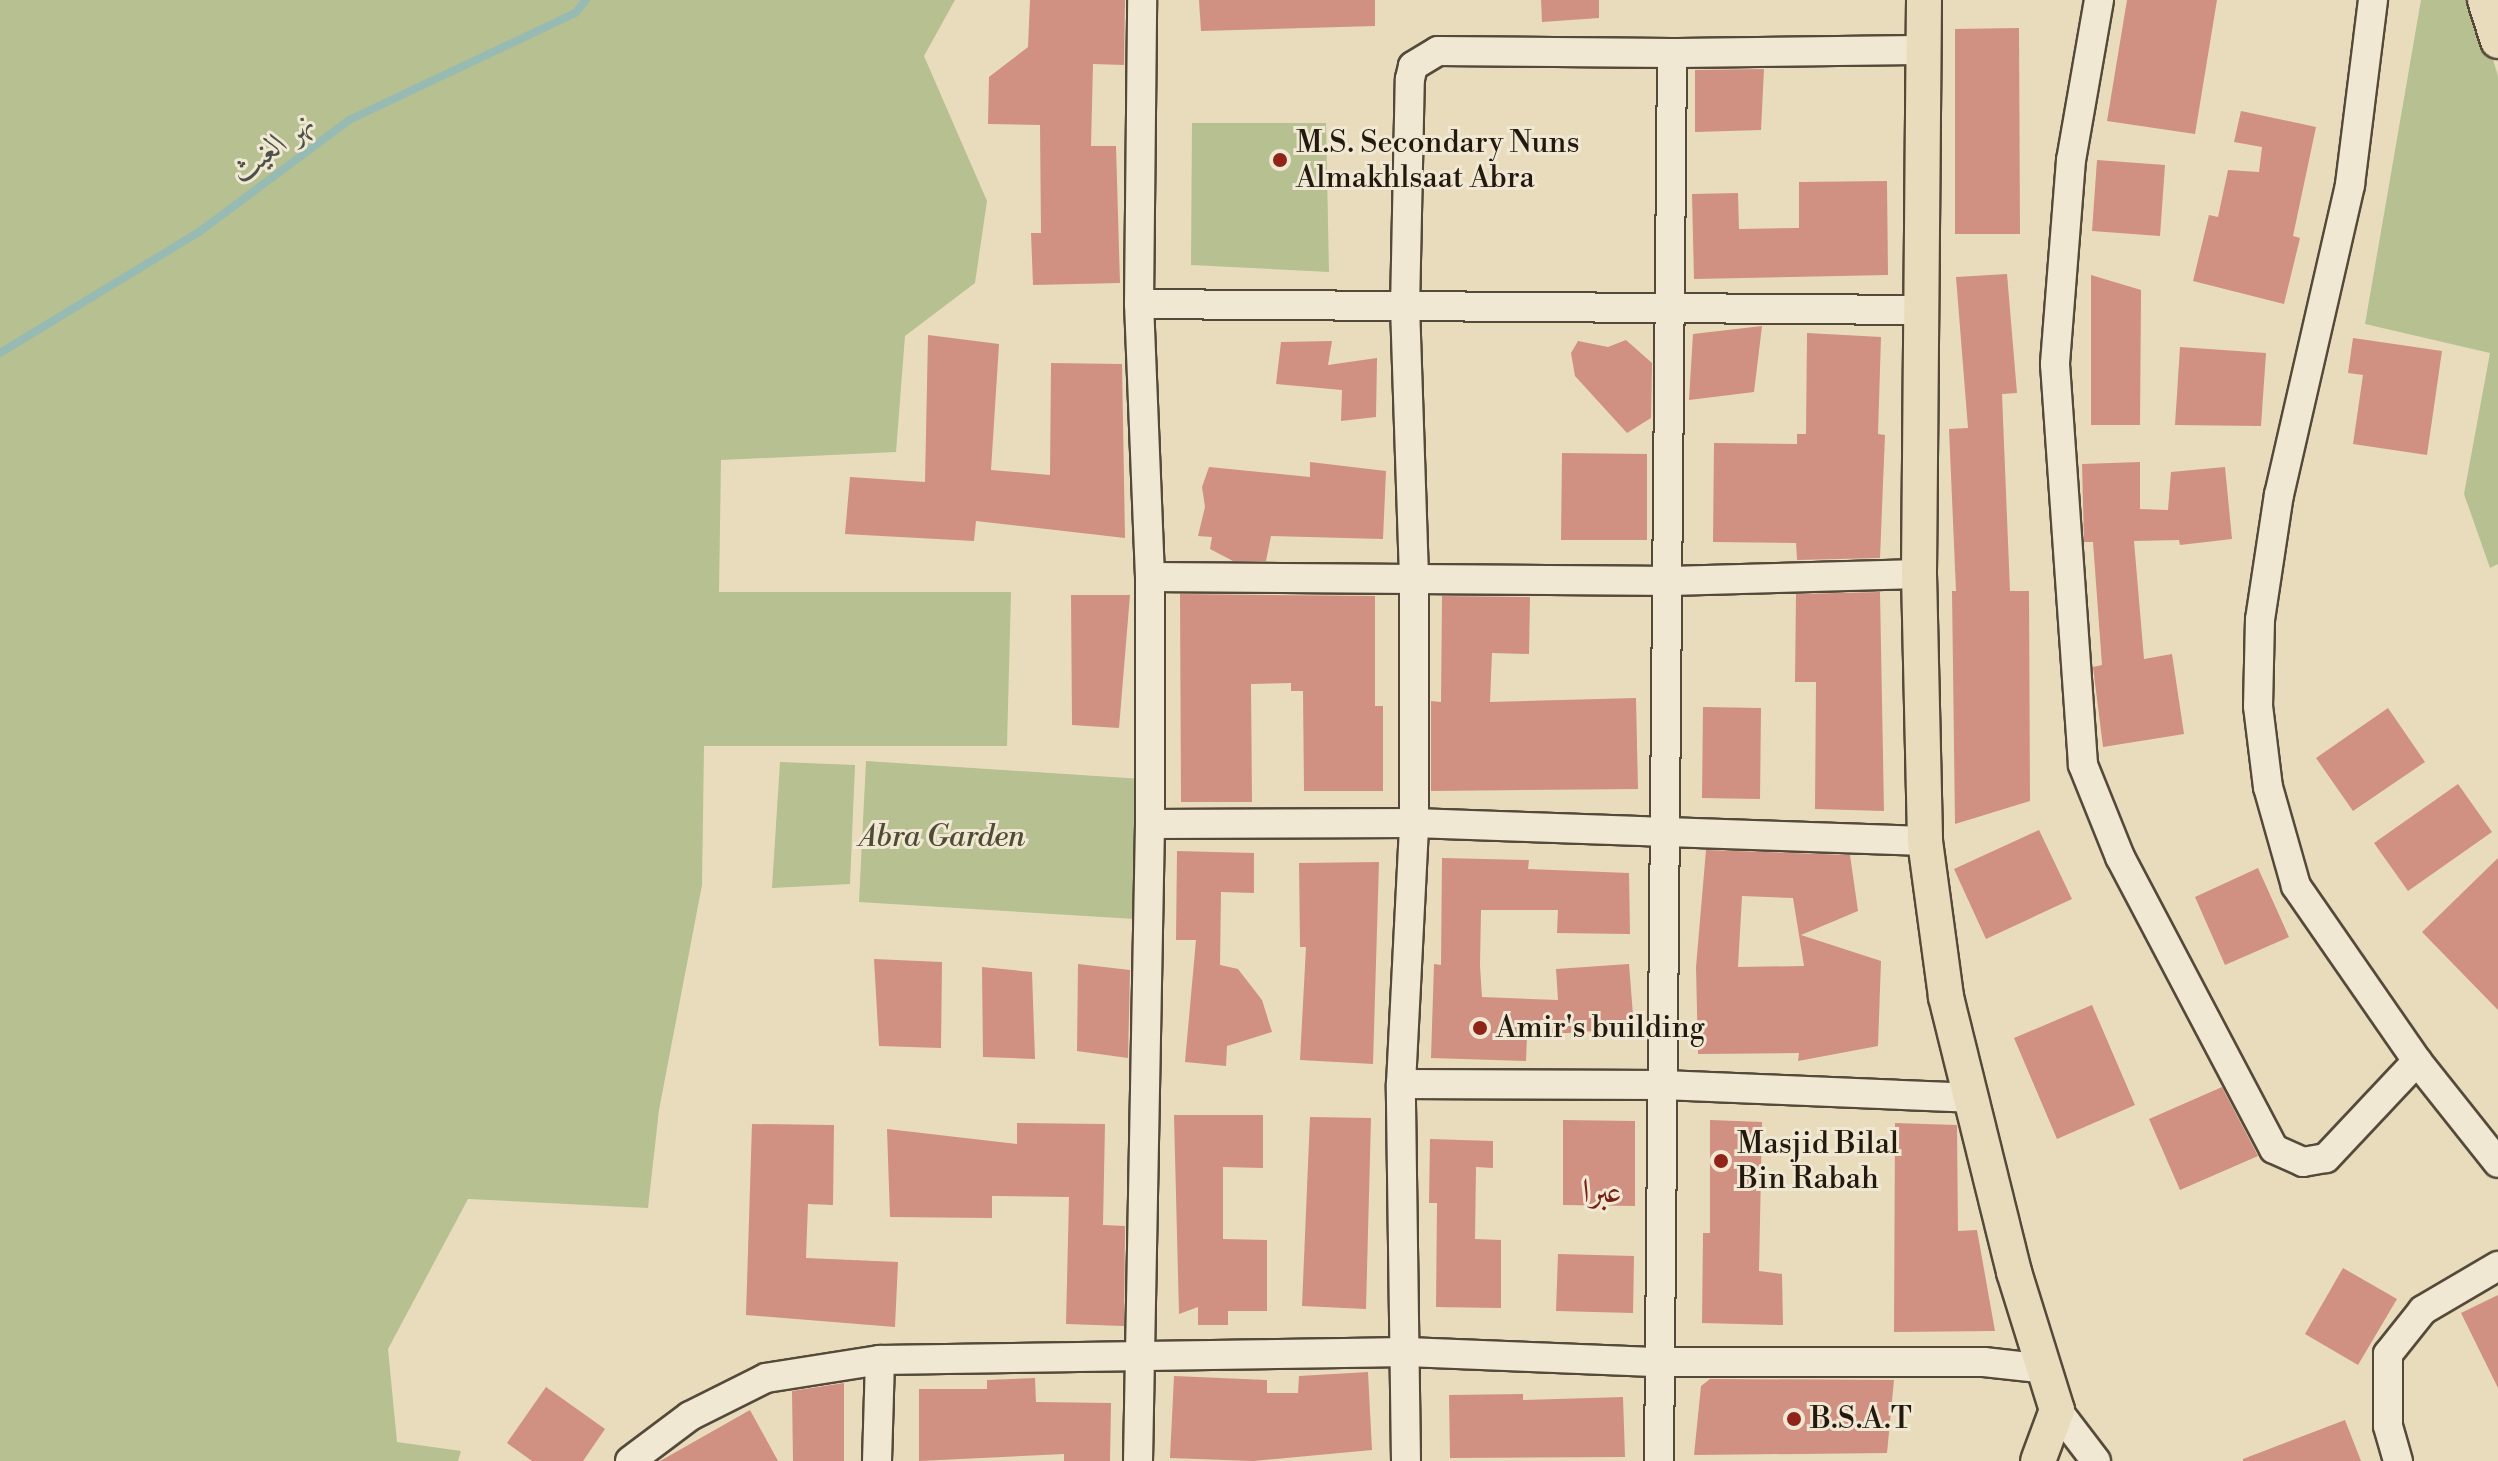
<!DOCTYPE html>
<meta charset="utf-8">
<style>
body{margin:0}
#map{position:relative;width:2498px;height:1461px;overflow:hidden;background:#e9dcbc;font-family:"Libre Bodoni",Amiri,serif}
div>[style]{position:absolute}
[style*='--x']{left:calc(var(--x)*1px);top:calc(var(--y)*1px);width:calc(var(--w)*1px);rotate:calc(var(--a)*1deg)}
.green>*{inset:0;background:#b6c091}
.stream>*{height:8px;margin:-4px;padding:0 4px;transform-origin:4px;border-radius:4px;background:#97bbb2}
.building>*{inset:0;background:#d09082}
.roads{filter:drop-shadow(2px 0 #554a3a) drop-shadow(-2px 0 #554a3a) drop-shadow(0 2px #554a3a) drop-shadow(0 -2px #554a3a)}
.minor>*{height:28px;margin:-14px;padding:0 14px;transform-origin:14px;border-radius:14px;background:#f1e8d3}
.major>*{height:34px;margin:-17px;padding:0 17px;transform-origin:17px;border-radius:17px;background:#e9dcbc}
.dots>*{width:22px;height:22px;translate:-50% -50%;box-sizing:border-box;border:4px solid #f1e8d3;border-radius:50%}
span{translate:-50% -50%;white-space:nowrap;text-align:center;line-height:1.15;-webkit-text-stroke:6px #f1e8d3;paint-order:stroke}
.poi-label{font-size:30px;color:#24190f}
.left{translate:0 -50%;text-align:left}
.park-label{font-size:30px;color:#504b36;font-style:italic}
.water-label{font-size:32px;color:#4c5248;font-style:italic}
.quarter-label{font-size:34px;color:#7a1f14}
</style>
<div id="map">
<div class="green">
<div style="clip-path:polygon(0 0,955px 0,924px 56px,987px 201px,975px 283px,905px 336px,896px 452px,721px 460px,719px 592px,1011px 592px,1007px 746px,704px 746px,702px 885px,659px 1110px,648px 1208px,468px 1199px,388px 1349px,397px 1442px,461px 1451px,458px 1461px,0 1461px)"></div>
<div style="clip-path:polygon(2421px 0,2475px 0,2498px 76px,2498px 564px,2490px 568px,2464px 494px,2490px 353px,2365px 324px)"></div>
<div style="clip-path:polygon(1192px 123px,1326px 123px,1329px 272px,1191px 265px)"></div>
<div style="clip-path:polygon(866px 761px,1142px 779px,1135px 919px,859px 902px)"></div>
<div style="clip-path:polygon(780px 762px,855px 765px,850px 884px,772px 888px)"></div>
</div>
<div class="stream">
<div style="--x:0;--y:353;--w:233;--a:-31.3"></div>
<div style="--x:199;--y:232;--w:187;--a:-36.7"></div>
<div style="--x:349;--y:120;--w:250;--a:-25.3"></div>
<div style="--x:575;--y:13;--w:17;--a:-50"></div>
</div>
<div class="building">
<div style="clip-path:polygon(1030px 0,1125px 0,1124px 65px,1093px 64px,1091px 146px,1116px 146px,1120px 283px,1033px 285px,1031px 233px,1041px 233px,1040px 125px,988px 124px,989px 77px,1028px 47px)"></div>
<div style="clip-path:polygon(1199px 0,1375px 0,1375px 26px,1201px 31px)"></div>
<div style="clip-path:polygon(1541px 0,1599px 0,1599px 18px,1542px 22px)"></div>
<div style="clip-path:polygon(2127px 0,2217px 0,2195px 134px,2107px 121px)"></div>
<div style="clip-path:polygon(2019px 28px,2020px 234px,1955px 234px,1955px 29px)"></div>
<div style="clip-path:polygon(1764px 69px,1761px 130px,1695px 132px,1695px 70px)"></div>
<div style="clip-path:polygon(2241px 111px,2316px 127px,2293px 236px,2300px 238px,2284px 304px,2193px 281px,2209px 215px,2218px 217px,2228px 170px,2259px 172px,2262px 147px,2234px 142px)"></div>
<div style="clip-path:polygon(2097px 160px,2165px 165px,2160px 236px,2092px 231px)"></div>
<div style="clip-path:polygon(1887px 181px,1888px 275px,1694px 279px,1692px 194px,1738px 193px,1739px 229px,1799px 228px,1799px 182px)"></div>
<div style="clip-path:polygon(2007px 274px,2017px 393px,2002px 394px,2010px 591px,2029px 591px,2030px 801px,1955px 824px,1952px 591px,1956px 591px,1949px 429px,1968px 428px,1956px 277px)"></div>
<div style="clip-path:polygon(2091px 275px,2141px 290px,2140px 425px,2091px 425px)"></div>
<div style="clip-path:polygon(1762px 326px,1754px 392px,1689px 400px,1693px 334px)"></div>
<div style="clip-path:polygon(1807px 333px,1881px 337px,1878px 434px,1885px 435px,1880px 558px,1797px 560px,1796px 543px,1713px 542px,1714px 443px,1797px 444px,1797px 434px,1806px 434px)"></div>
<div style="clip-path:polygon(928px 335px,999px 344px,991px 470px,1050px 475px,1051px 363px,1122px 364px,1125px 538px,976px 521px,974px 541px,845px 534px,850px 477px,925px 482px)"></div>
<div style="clip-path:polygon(2353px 338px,2442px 351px,2427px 455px,2353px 444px,2363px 375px,2348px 373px)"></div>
<div style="clip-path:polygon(1626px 340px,1652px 363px,1651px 418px,1627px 433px,1575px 376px,1571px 353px,1578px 341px,1608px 347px)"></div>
<div style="clip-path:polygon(1332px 341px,1328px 365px,1377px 358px,1376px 417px,1341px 421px,1342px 390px,1276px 384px,1281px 342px)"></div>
<div style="clip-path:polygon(2180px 347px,2266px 353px,2261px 426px,2175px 425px)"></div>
<div style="clip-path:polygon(1562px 453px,1647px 454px,1647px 540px,1561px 540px)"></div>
<div style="clip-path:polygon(1310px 462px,1386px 471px,1383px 539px,1271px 536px,1266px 561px,1233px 561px,1210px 549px,1212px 537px,1198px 536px,1205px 507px,1202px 487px,1209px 467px,1310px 477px)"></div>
<div style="clip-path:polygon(2140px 462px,2140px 509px,2168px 510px,2171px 472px,2225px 467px,2232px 539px,2180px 545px,2179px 540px,2134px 541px,2144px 659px,2172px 654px,2184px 734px,2103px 747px,2093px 667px,2102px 665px,2093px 542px,2084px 542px,2082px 464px)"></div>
<div style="clip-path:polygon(1880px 592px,1884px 811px,1815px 809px,1816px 682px,1795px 682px,1796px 594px)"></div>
<div style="clip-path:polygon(1180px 594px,1375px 596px,1375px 706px,1383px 706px,1383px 791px,1304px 791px,1303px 691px,1291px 691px,1291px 683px,1251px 684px,1252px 802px,1181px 802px)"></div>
<div style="clip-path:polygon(1071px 595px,1130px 595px,1119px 728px,1072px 725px)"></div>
<div style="clip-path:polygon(1442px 596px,1530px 597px,1529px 654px,1492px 653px,1490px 702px,1636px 698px,1638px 789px,1431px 791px,1431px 701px,1441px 702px)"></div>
<div style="clip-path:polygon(1703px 707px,1761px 708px,1760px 799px,1702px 798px)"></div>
<div style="clip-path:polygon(2388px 708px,2425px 762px,2353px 811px,2316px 758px)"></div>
<div style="clip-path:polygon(2458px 784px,2492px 832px,2408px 891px,2374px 843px)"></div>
<div style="clip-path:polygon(2039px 830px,2072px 899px,1986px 939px,1954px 869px)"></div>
<div style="clip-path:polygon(evenodd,1706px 850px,1850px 855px,1858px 911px,1801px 935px,1881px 961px,1878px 1046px,1798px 1061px,1799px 1053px,1698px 1054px,1696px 967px,1706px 850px,1742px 896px,1793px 898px,1804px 966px,1738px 967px,1742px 896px)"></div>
<div style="clip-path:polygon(1177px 851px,1254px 853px,1254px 893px,1221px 892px,1220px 965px,1238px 969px,1262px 1000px,1272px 1032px,1227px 1046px,1226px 1066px,1185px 1062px,1196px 940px,1176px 940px)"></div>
<div style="clip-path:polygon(1442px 858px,1529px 860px,1528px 869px,1629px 873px,1630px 934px,1557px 933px,1558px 910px,1481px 910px,1480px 966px,1482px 997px,1558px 1000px,1556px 969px,1629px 964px,1634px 1028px,1527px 1036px,1526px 1061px,1431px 1058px,1434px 964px,1441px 965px)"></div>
<div style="clip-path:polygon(2498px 858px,2498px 1010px,2422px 932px)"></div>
<div style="clip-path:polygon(1379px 862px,1373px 1064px,1300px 1060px,1306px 947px,1300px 947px,1299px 863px)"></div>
<div style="clip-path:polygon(2258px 868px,2289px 937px,2225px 965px,2195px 897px)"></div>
<div style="clip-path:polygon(874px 959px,942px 962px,941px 1048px,879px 1046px)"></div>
<div style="clip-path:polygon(1078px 964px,1130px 970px,1128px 1058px,1077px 1051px)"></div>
<div style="clip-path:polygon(982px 967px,1032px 972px,1035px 1059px,983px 1057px)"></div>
<div style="clip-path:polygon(2092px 1005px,2135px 1105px,2057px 1139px,2014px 1038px)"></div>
<div style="clip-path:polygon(2222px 1087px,2258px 1156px,2180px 1190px,2149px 1119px)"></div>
<div style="clip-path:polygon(1174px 1115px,1263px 1115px,1263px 1168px,1223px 1167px,1223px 1239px,1267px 1240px,1267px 1311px,1228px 1311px,1228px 1325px,1198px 1325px,1198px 1307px,1179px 1314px)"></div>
<div style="clip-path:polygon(1310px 1117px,1371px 1118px,1366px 1309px,1302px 1306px)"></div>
<div style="clip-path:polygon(1563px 1120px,1635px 1121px,1635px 1206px,1563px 1205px)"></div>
<div style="clip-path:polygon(1710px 1120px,1762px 1122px,1759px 1271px,1782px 1274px,1783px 1325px,1702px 1323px,1703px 1233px,1710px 1233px)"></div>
<div style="clip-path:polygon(1017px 1123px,1105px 1124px,1103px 1225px,1125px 1226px,1124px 1326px,1066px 1324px,1069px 1197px,992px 1196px,992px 1218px,890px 1217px,887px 1129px,1017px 1144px)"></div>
<div style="clip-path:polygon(1895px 1123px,1957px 1125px,1958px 1231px,1977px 1230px,1995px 1331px,1894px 1332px)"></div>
<div style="clip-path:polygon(752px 1124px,834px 1125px,833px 1205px,808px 1204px,806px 1258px,898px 1262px,895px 1327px,746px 1315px)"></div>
<div style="clip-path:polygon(1430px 1139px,1493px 1141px,1493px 1168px,1476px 1167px,1475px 1239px,1501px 1240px,1501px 1308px,1436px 1307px,1437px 1203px,1429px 1203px)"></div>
<div style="clip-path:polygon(1558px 1254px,1634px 1256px,1633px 1313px,1556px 1311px)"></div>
<div style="clip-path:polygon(2343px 1268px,2397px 1299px,2358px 1365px,2305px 1334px)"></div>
<div style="clip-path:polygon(2498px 1295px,2498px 1388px,2461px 1313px)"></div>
<div style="clip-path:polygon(1368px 1372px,1372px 1450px,1253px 1461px,1170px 1458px,1174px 1376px,1267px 1380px,1267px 1393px,1298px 1393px,1299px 1376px)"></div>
<div style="clip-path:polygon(1035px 1378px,1036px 1402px,1111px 1403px,1110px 1461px,1064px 1461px,1064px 1454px,919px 1461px,919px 1389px,987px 1389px,987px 1380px)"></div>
<div style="clip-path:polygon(1710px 1379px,1894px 1380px,1887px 1453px,1694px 1455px,1701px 1386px)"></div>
<div style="clip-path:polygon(844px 1383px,844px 1461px,793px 1461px,792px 1391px)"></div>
<div style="clip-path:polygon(546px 1387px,605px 1429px,583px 1461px,532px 1461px,507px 1443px)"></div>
<div style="clip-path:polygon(1523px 1394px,1523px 1400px,1623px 1397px,1625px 1457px,1450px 1458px,1449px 1395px)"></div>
<div style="clip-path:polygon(750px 1410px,778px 1461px,660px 1461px)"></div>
<div style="clip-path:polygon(2345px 1420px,2361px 1461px,2243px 1461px,2243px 1459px)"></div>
</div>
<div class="roads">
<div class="minor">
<div style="--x:2099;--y:0;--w:162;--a:99.9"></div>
<div style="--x:2071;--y:160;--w:205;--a:94.5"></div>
<div style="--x:2055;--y:364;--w:402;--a:86"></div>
<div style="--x:2083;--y:765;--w:99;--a:68.1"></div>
<div style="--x:2120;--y:857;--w:330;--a:62.2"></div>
<div style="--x:2274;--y:1149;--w:32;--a:24"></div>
<div style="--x:2303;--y:1162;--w:23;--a:-10"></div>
<div style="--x:2326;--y:1158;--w:133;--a:-46.8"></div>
<div style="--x:2373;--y:0;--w:186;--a:97.1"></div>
<div style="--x:2350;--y:185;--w:317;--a:102.9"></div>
<div style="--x:2279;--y:494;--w:126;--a:98.6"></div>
<div style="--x:2260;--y:619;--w:87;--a:91.3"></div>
<div style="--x:2258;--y:706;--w:82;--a:83"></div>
<div style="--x:2268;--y:787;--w:103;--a:74.2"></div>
<div style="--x:2296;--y:886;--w:213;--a:55.3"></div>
<div style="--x:2417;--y:1061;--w:130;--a:51.5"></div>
<div style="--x:1139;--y:304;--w:781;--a:0.44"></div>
<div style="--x:1150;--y:577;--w:520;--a:0.44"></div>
<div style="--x:1670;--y:581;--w:249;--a:-1.6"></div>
<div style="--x:1150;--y:824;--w:264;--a:-0.2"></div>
<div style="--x:1414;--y:823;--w:511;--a:2.02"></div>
<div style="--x:1401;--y:1084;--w:262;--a:0.2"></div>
<div style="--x:1663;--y:1085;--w:307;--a:2.4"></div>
<div style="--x:2057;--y:1410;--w:64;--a:52.6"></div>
<div style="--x:630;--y:1461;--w:75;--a:-36.9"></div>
<div style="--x:690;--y:1416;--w:85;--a:-26.6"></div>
<div style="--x:766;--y:1378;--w:115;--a:-9"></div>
<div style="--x:880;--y:1360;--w:527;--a:-0.87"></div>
<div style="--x:1407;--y:1352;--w:253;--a:2.3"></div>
<div style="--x:1660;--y:1362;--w:324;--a:0"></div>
<div style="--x:1984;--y:1362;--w:62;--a:6.4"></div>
<div style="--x:877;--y:1461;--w:101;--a:-88.3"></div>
<div style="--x:1138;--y:1461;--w:637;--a:-88.92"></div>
<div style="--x:1150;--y:824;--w:247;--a:-90"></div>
<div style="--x:1150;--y:577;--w:273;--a:-92.3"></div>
<div style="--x:1139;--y:304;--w:304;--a:-89.4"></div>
<div style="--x:1406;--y:1461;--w:377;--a:-90.8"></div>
<div style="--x:1401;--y:1084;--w:261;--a:-87.1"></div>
<div style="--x:1414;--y:823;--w:246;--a:-90"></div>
<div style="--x:1414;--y:577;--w:268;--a:-91.9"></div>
<div style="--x:1405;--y:309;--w:230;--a:-88.8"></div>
<div style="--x:1410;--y:79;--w:13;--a:-77"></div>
<div style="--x:1413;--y:66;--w:29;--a:-31"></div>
<div style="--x:1438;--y:51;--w:234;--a:0.5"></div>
<div style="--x:1659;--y:1461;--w:1408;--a:-89.47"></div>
<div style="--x:1672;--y:53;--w:251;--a:-0.7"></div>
<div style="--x:2398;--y:1461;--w:36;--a:-106"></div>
<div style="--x:2388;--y:1426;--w:72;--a:-90"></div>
<div style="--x:2388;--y:1354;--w:56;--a:-51.5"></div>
<div style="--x:2423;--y:1310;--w:87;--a:-30.4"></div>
</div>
<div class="major">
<div style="--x:1924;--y:0;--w:574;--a:90.5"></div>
<div style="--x:1919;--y:574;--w:267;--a:88.7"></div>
<div style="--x:1925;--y:841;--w:157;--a:82.3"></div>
<div style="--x:1946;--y:997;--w:283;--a:76.1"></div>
<div style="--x:2014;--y:1272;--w:145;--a:72.7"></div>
<div style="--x:2057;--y:1410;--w:54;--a:110.4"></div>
<div style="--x:2485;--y:0;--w:43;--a:72.4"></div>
</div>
</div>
<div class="dots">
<div style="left:1280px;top:160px;background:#8f2418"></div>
<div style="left:1480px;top:1028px;background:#8f2418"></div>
<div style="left:1721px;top:1161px;background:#8f2418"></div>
<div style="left:1794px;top:1419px;background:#8f2418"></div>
</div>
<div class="poi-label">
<span class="left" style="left:1296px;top:160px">M.S. Secondary Nuns<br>Almakhlsaat Abra</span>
<span class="left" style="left:1496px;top:1028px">Amir's building</span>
<span class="left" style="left:1737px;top:1161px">Masjid Bilal<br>Bin Rabah</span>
<span class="left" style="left:1810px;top:1419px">B.S.A.T</span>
</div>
<div class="park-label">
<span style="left:942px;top:837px">Abra Garden</span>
</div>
<div class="water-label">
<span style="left:273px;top:147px;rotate:-37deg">نهر الغيث</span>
</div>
<div class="quarter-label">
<span style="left:1602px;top:1193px">عبرا</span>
</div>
</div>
